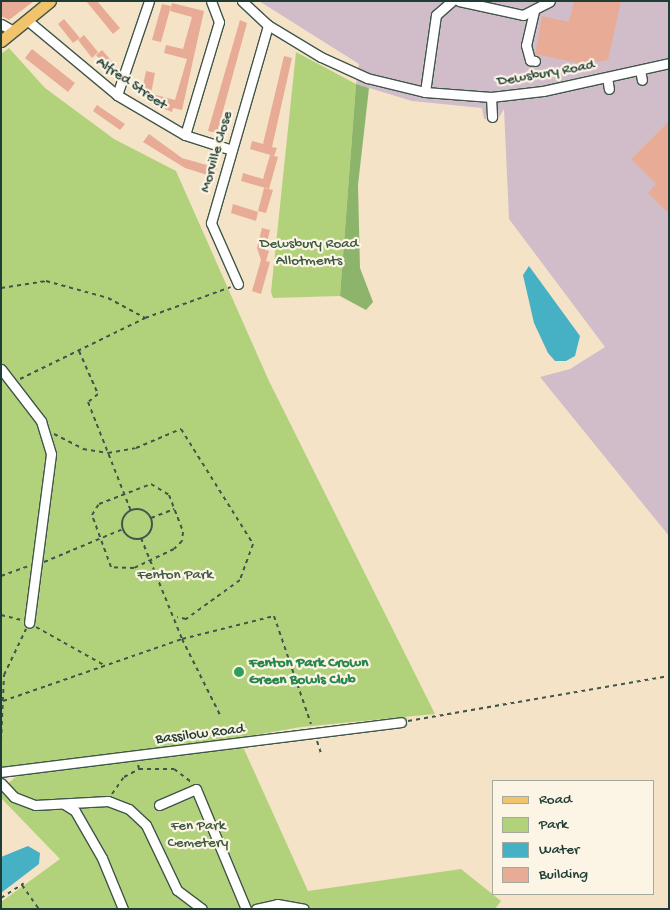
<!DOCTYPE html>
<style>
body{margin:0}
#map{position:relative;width:670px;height:910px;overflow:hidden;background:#f5e3c8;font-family:"Gochi Hand",sans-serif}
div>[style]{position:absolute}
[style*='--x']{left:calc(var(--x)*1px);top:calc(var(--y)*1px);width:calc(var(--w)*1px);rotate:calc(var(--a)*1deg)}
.industrial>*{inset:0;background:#d1bdca}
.green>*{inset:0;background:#b1d27b}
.forest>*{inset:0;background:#8cb46b}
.water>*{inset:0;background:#46b1c4}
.building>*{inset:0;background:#e7ab96}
.path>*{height:2px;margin-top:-1px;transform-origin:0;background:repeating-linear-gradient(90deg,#3f564a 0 4px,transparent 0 8px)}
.path>.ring{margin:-1px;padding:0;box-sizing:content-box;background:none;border:2px solid #3f564a;border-radius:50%}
.roads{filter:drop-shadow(1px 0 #3f564a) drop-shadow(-1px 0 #3f564a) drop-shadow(0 1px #3f564a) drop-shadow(0 -1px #3f564a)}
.minor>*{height:9px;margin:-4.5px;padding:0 4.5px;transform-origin:4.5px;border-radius:4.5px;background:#fff}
.major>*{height:11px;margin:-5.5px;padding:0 5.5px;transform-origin:5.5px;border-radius:5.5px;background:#f1c36a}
.dots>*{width:14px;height:14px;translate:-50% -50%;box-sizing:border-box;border:2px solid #fcf5e5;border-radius:50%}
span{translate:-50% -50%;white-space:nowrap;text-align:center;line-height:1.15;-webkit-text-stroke:4.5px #fcf5e5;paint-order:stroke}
.street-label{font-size:15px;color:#1f3d34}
.park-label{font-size:15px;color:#3c5b42}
.leisure-label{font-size:15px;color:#27864d;font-weight:700}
.left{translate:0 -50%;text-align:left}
.frame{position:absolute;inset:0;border:2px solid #1f3d34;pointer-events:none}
.legend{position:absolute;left:492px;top:780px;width:162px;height:115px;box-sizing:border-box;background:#fcf5e5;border:1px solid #a4ab9e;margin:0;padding:6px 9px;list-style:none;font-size:15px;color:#1f3d34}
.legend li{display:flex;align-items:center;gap:10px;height:25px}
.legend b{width:25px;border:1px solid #a4ab9e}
</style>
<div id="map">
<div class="industrial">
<div style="clip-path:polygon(259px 1px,669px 1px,669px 536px,540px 377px,570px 369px,605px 347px,509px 219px,504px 109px,498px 119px,484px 119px,482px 108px,412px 101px,356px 84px,359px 64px)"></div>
</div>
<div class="green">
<div style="clip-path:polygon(9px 48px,45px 88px,114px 139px,176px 171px,269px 381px,435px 714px,301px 727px,239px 738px,308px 891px,461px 869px,501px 901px,495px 909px,1px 909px,1px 902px,60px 859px,1px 798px,1px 789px,17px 776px,15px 767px,1px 770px,1px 54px)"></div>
<div style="clip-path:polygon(296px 52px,356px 84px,340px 296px,273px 298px,271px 292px)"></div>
</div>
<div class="forest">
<div style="clip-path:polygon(356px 84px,369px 88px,358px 185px,360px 268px,373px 302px,366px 310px,340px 296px)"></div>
</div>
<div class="water">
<div style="clip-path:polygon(529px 266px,580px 336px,575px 356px,566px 361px,555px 361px,548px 353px,534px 323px,523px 275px)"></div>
<div style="clip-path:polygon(28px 846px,40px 853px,39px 864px,1px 893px,1px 857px)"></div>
</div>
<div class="building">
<div style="clip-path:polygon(1px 1px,34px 1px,9px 20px,1px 16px)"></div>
<div style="clip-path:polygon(86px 1px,97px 1px,120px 28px,113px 34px)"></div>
<div style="clip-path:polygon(574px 1px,621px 1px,608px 60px,583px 64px,535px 54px,542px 16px,569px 22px)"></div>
<div style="clip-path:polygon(172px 3px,204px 11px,182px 110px,173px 108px,172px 112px,150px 103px,152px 94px,175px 100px,187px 59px,164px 53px,166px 45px,183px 49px,192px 17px,170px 11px)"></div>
<div style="clip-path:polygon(162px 4px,171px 6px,161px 42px,152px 40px)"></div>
<div style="clip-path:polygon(64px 19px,80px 38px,73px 43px,58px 24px)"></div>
<div style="clip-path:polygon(240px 20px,247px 23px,217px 133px,208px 131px)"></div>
<div style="clip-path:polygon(84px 35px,98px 52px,92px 58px,78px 40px)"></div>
<div style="clip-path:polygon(32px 49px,75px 83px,68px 92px,25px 58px)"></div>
<div style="clip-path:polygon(102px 50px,117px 67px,111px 72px,96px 55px)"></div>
<div style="clip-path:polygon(284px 56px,292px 58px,272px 147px,277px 148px,274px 156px,250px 149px,252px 141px,263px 144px)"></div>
<div style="clip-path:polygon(146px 71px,155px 73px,150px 99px,141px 96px)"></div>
<div style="clip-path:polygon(97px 105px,125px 124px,120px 130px,93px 111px)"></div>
<div style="clip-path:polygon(669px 121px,669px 214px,648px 193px,656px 184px,631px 159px)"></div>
<div style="clip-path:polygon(149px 134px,182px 158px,217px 168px,214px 177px,185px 168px,143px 142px)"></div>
<div style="clip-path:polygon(270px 155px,278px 157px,269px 189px,241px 181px,243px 173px,263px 179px)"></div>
<div style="clip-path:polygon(264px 188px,273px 190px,266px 213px,258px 211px)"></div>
<div style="clip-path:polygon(233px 204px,258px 212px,256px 221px,231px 213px)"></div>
<div style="clip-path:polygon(262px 228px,270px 230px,265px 250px,269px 251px,266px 261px,270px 262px,261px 294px,252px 291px,261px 260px,257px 248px)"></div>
</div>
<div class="path">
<div style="--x:1;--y:288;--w:46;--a:-8.8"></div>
<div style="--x:46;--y:281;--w:64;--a:15.3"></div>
<div style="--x:108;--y:298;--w:42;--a:28.4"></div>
<div style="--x:79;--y:351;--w:47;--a:66.2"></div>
<div style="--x:98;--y:394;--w:13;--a:141"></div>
<div style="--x:88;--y:402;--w:117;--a:68.5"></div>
<div style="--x:20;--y:379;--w:139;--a:-26"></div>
<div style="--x:145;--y:318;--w:91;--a:-19.8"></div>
<div style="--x:54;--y:434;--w:33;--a:27"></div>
<div style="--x:83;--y:449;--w:25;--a:9"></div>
<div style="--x:108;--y:453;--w:28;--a:-10"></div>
<div style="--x:136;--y:448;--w:49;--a:-22.9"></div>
<div style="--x:181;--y:429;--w:136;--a:57.9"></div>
<div style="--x:253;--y:544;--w:38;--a:110"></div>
<div style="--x:240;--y:580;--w:67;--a:144.2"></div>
<div style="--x:186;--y:619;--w:9;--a:-167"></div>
<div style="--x:151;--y:484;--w:21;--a:31"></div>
<div style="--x:169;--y:495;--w:40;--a:69"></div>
<div style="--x:183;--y:532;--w:9;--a:96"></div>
<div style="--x:182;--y:541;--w:11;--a:135"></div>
<div style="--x:174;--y:549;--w:44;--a:154.6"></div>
<div style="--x:134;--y:568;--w:23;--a:-178"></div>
<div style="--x:111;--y:567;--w:55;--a:-110.1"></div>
<div style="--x:92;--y:515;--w:13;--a:-58"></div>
<div style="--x:99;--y:504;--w:56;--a:-21"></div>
<div class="ring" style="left:122px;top:509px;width:28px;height:28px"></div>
<div style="--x:151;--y:518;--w:25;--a:-21"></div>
<div style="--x:141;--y:538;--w:109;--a:67.9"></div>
<div style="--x:182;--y:639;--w:85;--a:63.4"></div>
<div style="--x:44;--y:562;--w:86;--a:-22.7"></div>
<div style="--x:1;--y:576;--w:29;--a:-20"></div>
<div style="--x:1;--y:615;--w:21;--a:14"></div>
<div style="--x:36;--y:627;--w:78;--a:29.2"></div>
<div style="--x:3;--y:701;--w:189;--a:-19.1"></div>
<div style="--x:182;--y:639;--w:95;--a:-14"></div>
<div style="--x:274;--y:616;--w:114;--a:71.1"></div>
<div style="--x:408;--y:721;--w:265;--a:-9.8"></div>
<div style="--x:1;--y:741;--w:66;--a:-87.4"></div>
<div style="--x:4;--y:675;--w:51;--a:-64.4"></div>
<div style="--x:317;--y:741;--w:13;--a:72"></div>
<div style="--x:139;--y:769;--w:35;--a:0"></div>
<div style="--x:174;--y:769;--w:21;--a:37"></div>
<div style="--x:112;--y:794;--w:21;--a:-55"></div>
<div style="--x:124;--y:777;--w:17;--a:-28"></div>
<div style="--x:139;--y:769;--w:5;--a:-101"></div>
<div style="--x:22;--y:885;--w:29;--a:55"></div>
<div style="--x:1;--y:898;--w:27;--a:-33"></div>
</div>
<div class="roads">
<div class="minor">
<div style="--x:242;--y:1;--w:35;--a:43"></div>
<div style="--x:268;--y:25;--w:62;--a:31.1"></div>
<div style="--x:321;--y:57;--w:51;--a:24.5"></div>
<div style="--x:367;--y:78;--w:60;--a:13.6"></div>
<div style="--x:425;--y:92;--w:66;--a:4.3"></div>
<div style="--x:491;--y:97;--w:52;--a:-6.6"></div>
<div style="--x:543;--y:91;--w:129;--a:-12.5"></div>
<div style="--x:459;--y:1;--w:66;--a:12.3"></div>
<div style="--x:523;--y:15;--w:30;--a:-27"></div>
<div style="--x:534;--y:11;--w:35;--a:103"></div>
<div style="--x:526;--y:45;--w:16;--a:75"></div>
<div style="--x:530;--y:60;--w:5;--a:11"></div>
<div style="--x:27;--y:20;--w:117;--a:39.8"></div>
<div style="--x:117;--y:95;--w:79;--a:30.5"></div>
<div style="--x:185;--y:135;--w:49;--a:17.7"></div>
<div style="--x:1;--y:24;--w:14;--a:30"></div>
<div style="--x:640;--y:70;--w:10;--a:79"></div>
<div style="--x:607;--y:77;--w:12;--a:81"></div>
<div style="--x:425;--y:92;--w:78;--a:-81.9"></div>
<div style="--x:436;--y:15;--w:21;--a:-41"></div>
<div style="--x:117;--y:95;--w:99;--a:-71.2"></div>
<div style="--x:491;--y:97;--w:20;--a:87"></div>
<div style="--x:185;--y:135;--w:118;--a:-73.3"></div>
<div style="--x:219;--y:22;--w:22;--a:-111"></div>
<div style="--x:238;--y:284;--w:67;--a:-113.9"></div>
<div style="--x:211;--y:223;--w:206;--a:-73.9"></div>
<div style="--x:1;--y:369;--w:66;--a:52.4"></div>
<div style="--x:41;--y:421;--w:34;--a:73"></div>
<div style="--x:51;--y:454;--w:170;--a:97.4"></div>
<div style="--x:1;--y:772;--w:403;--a:-7.1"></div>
<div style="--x:1;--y:783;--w:19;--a:47"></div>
<div style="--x:14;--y:797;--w:22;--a:21"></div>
<div style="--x:35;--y:805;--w:73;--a:-3.1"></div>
<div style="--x:108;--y:801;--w:22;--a:21"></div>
<div style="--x:129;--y:809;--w:23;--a:43"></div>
<div style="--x:146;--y:825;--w:72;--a:64.5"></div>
<div style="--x:177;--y:890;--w:31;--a:37"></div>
<div style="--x:64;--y:804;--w:13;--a:32"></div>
<div style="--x:75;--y:811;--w:54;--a:60.1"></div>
<div style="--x:102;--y:858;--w:55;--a:67.6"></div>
<div style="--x:159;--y:805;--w:40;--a:-23.4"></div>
<div style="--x:196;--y:789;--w:130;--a:67.4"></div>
<div style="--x:256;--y:909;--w:22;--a:-13"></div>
<div style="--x:277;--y:904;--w:27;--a:10"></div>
</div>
<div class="major">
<div style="--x:1;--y:41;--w:63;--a:-39.2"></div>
</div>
</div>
<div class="dots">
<div style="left:239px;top:672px;background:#2e9e5b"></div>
</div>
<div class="street-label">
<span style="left:546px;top:74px;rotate:-10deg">Dewsbury Road</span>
<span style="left:131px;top:84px;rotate:34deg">Alfred Street</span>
<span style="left:217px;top:152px;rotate:-74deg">Morville Close</span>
<span style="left:200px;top:735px;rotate:-7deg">Bassilow Road</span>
</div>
<div class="park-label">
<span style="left:309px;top:253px">Dewsbury Road<br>Allotments</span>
<span style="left:175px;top:576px">Fenton Park</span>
<span style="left:198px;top:835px">Fen Park<br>Cemetery</span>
</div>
<div class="leisure-label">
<span class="left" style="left:249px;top:672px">Fenton Park Crown<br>Green Bowls Club</span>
</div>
<div class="frame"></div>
<ul class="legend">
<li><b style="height:6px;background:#f1c36a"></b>Road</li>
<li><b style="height:14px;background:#b1d27b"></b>Park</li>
<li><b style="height:14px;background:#46b1c4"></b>Water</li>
<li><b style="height:14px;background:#e7ab96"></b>Building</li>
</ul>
</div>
